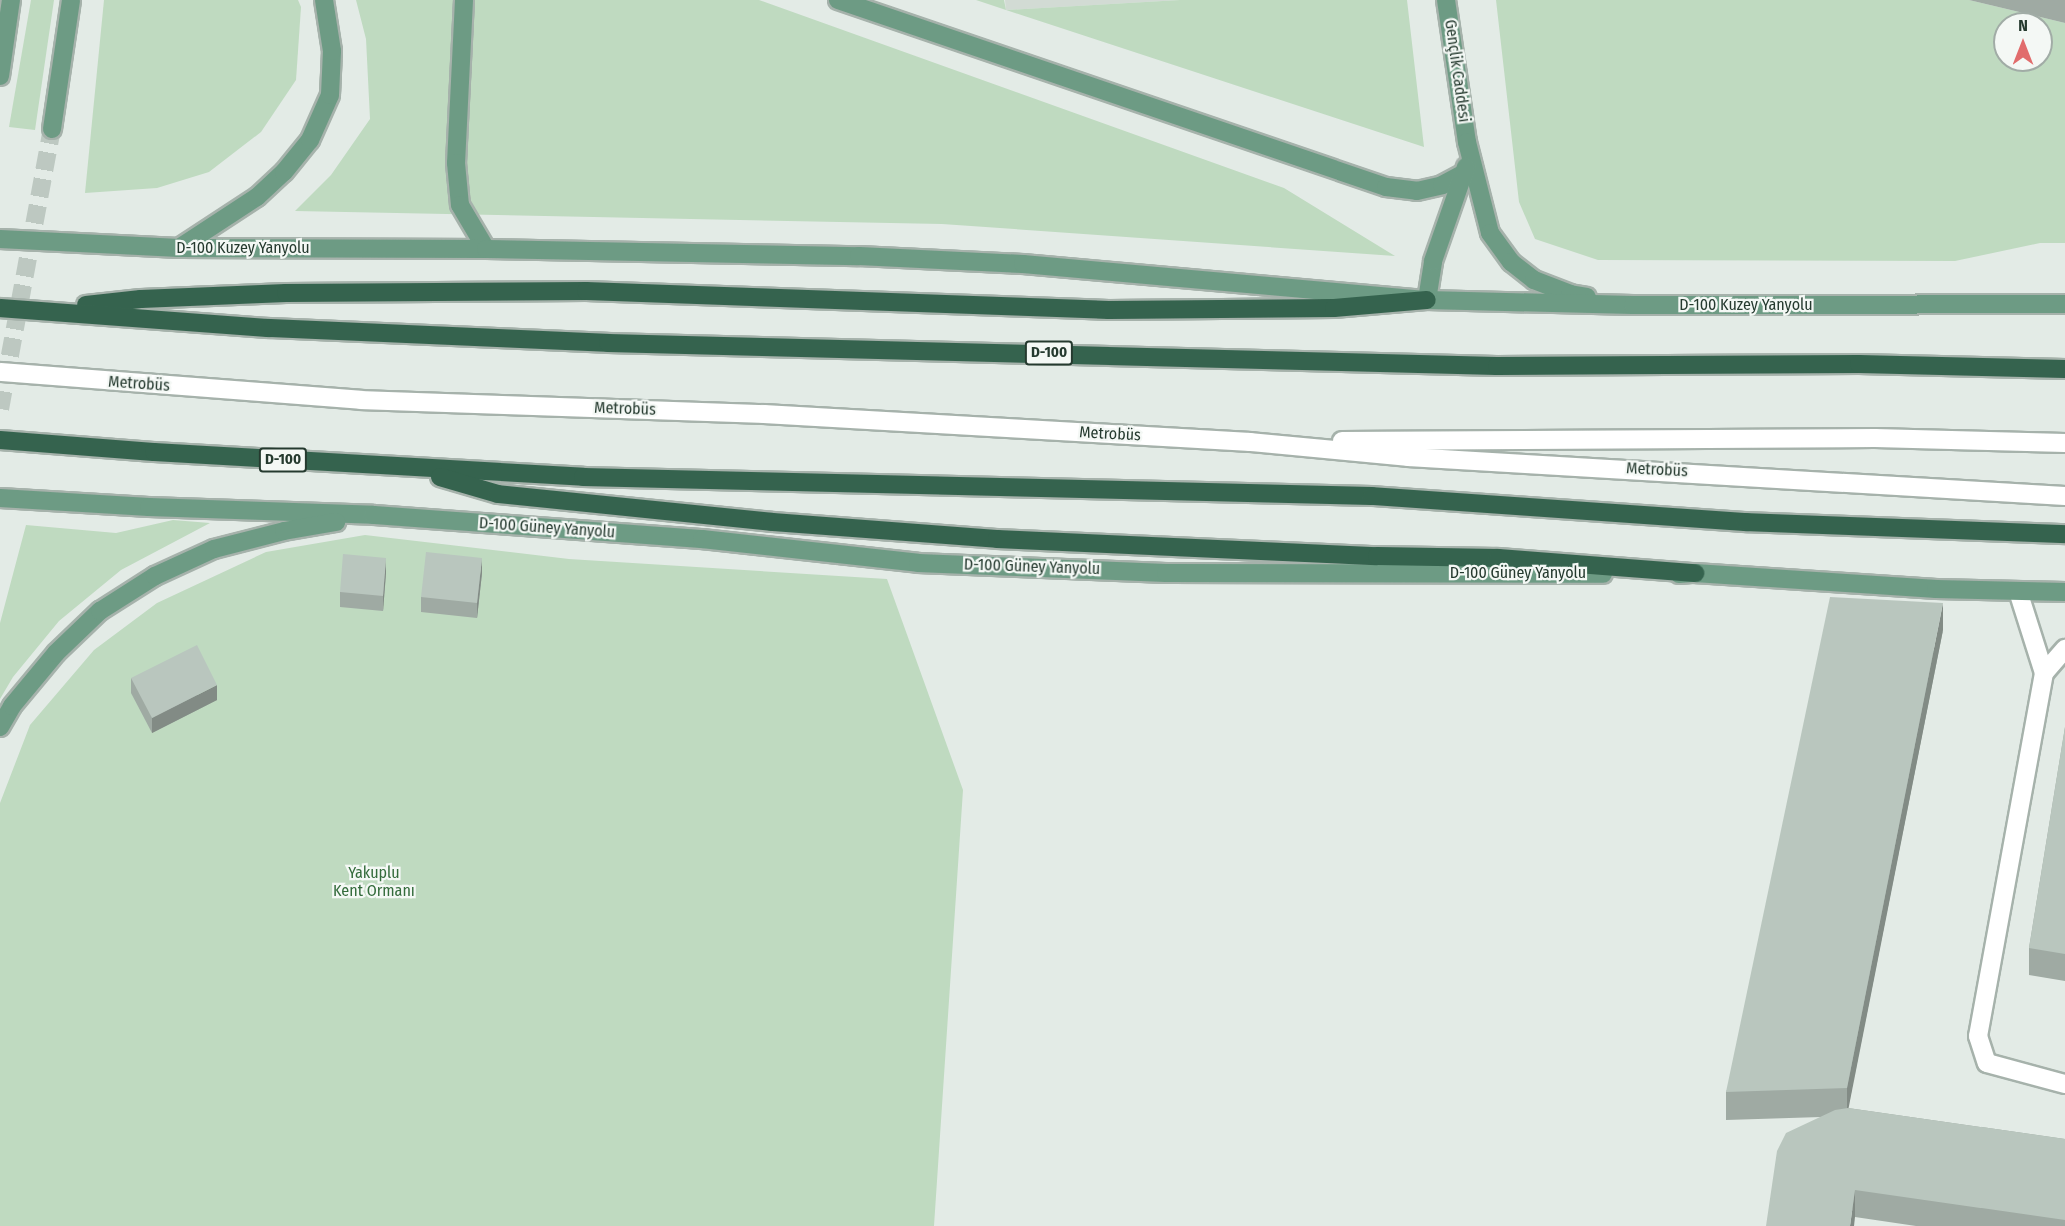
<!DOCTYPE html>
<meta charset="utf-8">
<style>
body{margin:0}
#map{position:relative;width:2065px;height:1226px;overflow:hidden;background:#e3ebe6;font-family:"Fira Sans Condensed",sans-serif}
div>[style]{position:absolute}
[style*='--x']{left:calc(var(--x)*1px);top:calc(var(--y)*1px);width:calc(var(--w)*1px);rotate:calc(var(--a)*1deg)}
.built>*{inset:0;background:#d2dbd4}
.green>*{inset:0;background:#bfdac0}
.major-tunnel>*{height:18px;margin-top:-9px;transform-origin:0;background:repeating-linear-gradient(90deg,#bdc8c1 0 18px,transparent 0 27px)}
.roads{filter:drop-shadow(2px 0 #a6b2ab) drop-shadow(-2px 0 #a6b2ab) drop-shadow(0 2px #a6b2ab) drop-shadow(0 -2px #a6b2ab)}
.minor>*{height:18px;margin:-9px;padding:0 9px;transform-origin:9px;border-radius:9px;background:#fff}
.major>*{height:18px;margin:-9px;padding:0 9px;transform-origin:9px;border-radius:9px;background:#6d9b84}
.highway>*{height:18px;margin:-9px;padding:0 9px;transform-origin:9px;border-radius:9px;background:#35634e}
.wall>*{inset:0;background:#9faaa3}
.shaded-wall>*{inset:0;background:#828b85}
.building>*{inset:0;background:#b9c6be}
span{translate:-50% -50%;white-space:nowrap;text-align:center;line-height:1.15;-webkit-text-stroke:4.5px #f4f8f5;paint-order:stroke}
.shield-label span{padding:2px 4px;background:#f4f8f5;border:2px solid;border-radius:4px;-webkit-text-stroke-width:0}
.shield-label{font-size:15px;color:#253a2f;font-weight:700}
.street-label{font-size:16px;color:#253a2f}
.park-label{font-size:16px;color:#346c3c}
.north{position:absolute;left:1993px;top:12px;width:60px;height:60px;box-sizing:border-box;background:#f4f8f5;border:2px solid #a1aca6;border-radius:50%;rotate:0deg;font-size:16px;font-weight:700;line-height:24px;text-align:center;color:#253a2f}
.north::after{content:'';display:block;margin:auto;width:21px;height:27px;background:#e16c6c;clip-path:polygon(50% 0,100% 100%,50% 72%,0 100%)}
</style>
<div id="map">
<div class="built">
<div style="clip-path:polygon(1005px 0,1180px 0,1006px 10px)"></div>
</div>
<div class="green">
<div style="clip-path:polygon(31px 0,54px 0,35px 130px,9px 127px)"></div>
<div style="clip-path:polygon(104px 0,298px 0,301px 7px,296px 80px,261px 132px,209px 172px,157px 188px,85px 193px)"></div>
<div style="clip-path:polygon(356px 0,759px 0,1284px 188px,1395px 256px,942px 224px,295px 211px,331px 175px,370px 119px,366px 39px)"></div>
<div style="clip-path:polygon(976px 0,1004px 0,1006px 10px,1180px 0,1407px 0,1424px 147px,1006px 10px)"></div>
<div style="clip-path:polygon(evenodd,1496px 0,1969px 0,2065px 23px,2065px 243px,2040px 243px,1955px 261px,1598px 260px,1535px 239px,1519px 202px,1496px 0,2005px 24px,2041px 24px,2041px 60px,2005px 60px,2005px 24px)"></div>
<div style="clip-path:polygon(173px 520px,210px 523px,121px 570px,59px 621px,13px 677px,0 699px,0 623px,26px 525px,116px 533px)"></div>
<div style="clip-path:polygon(365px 535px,569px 559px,887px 579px,963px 790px,934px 1226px,0 1226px,0 803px,30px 725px,94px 650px,157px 603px,266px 552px)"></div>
</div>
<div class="major-tunnel">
<div style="--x:0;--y:409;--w:285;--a:-79.5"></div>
</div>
<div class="roads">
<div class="minor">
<div style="--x:0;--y:372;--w:362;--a:4.4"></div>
<div style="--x:361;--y:400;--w:403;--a:2"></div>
<div style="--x:764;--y:414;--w:487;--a:3.3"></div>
<div style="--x:1250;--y:442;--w:159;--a:5.4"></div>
<div style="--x:1408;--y:457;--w:658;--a:3.4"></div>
<div style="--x:1342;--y:441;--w:533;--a:-0.32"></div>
<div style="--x:1875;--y:438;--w:190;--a:1.5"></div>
<div style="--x:2018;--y:591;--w:86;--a:72.4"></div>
<div style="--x:2044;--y:673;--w:369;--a:100.3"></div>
<div style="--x:1978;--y:1036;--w:28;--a:72"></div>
<div style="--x:1987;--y:1063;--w:81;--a:15.1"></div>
<div style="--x:2044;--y:673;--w:32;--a:-49"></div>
</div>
<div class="major">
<div style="--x:464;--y:0;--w:163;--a:92.8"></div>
<div style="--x:456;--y:163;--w:42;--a:84.6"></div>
<div style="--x:460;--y:205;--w:51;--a:59.4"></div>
<div style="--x:838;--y:0;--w:579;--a:18.84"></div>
<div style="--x:1386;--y:187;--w:31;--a:7"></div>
<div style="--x:1417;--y:191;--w:26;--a:-13"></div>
<div style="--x:1442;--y:185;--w:26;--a:-28"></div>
<div style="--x:1446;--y:0;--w:144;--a:81.6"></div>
<div style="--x:1467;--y:142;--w:94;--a:75.8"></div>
<div style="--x:1490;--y:233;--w:36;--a:54"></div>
<div style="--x:1511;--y:262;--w:29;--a:38"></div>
<div style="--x:1534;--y:280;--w:39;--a:21"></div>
<div style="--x:1570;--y:294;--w:17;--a:10"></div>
<div style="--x:0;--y:76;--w:77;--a:-81.8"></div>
<div style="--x:52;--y:129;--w:130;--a:-81.6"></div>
<div style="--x:0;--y:239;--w:179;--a:2.9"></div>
<div style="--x:179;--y:248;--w:307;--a:0.2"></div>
<div style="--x:486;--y:249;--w:373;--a:1.1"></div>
<div style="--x:859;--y:256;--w:164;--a:2.8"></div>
<div style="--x:1023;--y:264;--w:406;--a:5.1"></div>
<div style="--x:1427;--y:300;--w:206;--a:1.4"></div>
<div style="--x:1633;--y:305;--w:432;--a:-0.1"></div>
<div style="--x:179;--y:248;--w:93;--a:-33.2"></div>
<div style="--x:257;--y:197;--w:37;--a:-43"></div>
<div style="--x:284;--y:172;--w:41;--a:-50.9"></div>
<div style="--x:310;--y:140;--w:49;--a:-66"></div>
<div style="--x:330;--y:95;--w:44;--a:-87.4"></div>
<div style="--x:332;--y:51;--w:52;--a:-98.9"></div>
<div style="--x:1427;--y:300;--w:39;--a:-81"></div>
<div style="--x:1433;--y:261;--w:100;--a:-70.7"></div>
<div style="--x:0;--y:498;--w:149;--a:3.5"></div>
<div style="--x:149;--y:507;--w:224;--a:2"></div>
<div style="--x:373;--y:515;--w:330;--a:4.2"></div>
<div style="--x:702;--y:539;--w:217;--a:6.3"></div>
<div style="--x:918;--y:563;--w:248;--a:2.3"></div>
<div style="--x:1166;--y:573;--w:437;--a:0.1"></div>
<div style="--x:1679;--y:574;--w:16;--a:-4"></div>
<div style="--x:1695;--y:573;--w:242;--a:3.8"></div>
<div style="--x:1936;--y:589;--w:129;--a:1.3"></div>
<div style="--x:0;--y:727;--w:24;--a:-60"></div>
<div style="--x:12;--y:706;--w:69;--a:-50.3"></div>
<div style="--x:56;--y:653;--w:61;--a:-43.7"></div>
<div style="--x:100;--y:611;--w:65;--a:-32.5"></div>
<div style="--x:155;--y:576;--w:65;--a:-24.6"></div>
<div style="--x:214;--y:549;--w:72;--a:-14.4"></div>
<div style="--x:284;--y:531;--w:53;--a:-9.8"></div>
</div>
<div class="highway">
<div style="--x:86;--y:305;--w:55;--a:-6.2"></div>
<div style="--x:141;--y:299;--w:145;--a:-2.4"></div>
<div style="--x:286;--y:293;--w:300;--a:-0.4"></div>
<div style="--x:586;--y:291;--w:523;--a:2.08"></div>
<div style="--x:1109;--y:310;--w:225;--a:-0.5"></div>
<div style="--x:1334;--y:308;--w:93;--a:-4.9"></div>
<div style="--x:0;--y:308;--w:269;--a:4.3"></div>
<div style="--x:268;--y:328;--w:340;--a:2.5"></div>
<div style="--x:608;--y:343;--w:889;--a:1.48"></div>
<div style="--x:1497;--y:366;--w:362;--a:-0.3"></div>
<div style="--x:1859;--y:364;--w:206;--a:1.4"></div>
<div style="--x:0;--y:440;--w:154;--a:4.5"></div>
<div style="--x:154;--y:452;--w:430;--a:3.3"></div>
<div style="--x:583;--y:477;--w:789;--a:1.38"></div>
<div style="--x:1372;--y:496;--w:375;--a:4"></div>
<div style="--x:1746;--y:522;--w:319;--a:2.2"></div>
<div style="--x:440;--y:477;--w:60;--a:16.3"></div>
<div style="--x:498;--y:494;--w:275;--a:5.8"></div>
<div style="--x:772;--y:522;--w:226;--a:4.3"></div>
<div style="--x:997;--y:539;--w:380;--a:2.6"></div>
<div style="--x:1377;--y:556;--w:121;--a:0.9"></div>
<div style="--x:1498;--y:558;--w:198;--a:4.4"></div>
</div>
</div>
<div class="wall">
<div style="clip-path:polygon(1969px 0,2065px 0,2065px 23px)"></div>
<div style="clip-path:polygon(386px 573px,383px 611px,340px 607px,340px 592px)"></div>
<div style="clip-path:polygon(482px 573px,477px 618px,421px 612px,421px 597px)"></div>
<div style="clip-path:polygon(1943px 630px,1848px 1108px,2065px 1139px,2065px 1226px,1916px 1226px,1855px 1217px,1821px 1117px,1726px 1120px,1726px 1092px)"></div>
<div style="clip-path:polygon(131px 678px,217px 700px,152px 733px,131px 693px)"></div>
<div style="clip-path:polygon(2065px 727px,2065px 981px,2029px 975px,2029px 948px)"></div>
</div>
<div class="shaded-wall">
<div style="clip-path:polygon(386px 558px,386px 573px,383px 611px,383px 596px)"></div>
<div style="clip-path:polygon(482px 558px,482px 573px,477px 618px,477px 603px)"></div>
<div style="clip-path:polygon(1943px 603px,1943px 630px,1847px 1116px,1847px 1088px)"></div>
<div style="clip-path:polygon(217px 685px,217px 700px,152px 733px,152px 718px)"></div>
<div style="clip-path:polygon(1855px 1190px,1855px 1217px,1854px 1226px,1850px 1226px)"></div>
</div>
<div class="building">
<div style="clip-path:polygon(426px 552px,482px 558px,477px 603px,421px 597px)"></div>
<div style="clip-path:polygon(343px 554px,386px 558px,383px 596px,340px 592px)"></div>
<div style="clip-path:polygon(1830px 597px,1943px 603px,1847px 1088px,1726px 1092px)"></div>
<div style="clip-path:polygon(197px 645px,217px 685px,152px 718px,131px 678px)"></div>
<div style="clip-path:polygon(2065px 727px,2065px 954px,2029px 948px)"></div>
<div style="clip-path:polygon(1848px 1108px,2065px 1139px,2065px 1220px,1855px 1190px,1850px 1226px,1766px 1226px,1777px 1151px,1786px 1133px,1835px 1110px)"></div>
</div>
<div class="shield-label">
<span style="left:1049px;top:353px">D-100</span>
<span style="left:283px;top:460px">D-100</span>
</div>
<div class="street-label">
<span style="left:1457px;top:71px;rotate:82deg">Gençlik Caddesi</span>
<span style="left:243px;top:248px">D-100 Kuzey Yanyolu</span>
<span style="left:1746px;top:305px">D-100 Kuzey Yanyolu</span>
<span style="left:139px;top:384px;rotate:4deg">Metrobüs</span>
<span style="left:625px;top:409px;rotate:2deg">Metrobüs</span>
<span style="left:1110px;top:434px;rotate:3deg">Metrobüs</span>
<span style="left:1657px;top:470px;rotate:3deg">Metrobüs</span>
<span style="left:547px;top:528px;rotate:4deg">D-100 Güney Yanyolu</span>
<span style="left:1032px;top:567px;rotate:2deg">D-100 Güney Yanyolu</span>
<span style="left:1518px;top:573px">D-100 Güney Yanyolu</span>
</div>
<div class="park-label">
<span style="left:374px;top:882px">Yakuplu<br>Kent Ormanı</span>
</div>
<div class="north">N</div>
</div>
